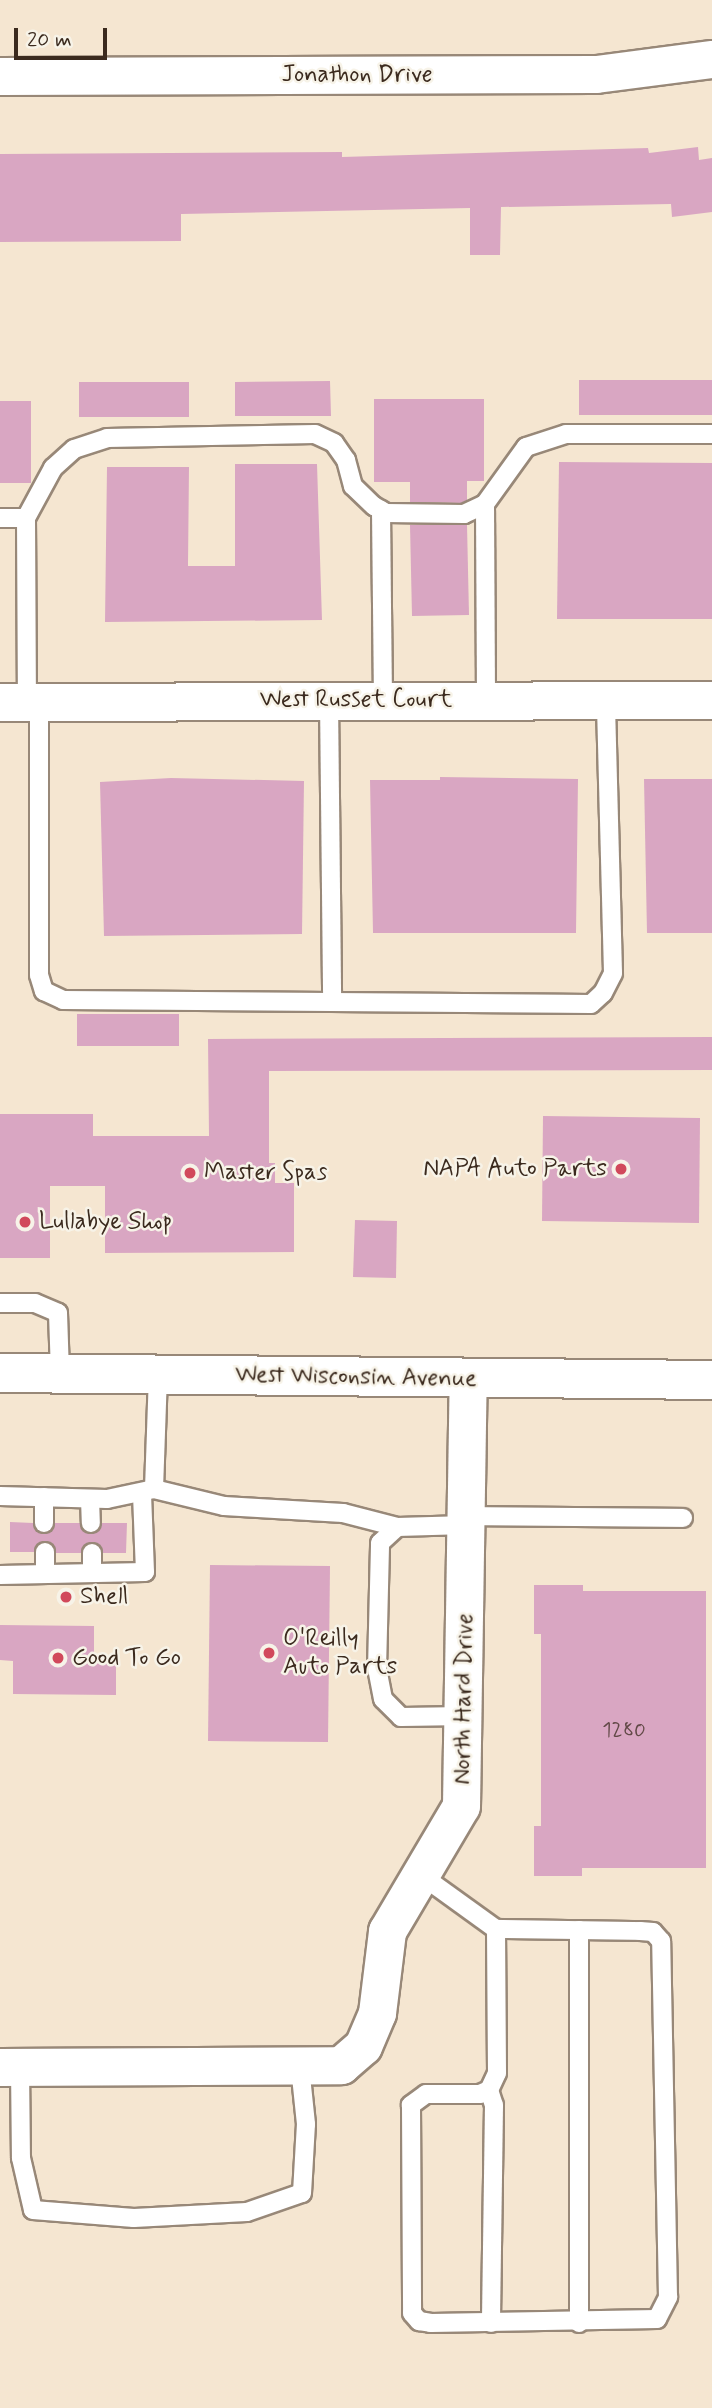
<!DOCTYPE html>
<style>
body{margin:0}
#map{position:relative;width:712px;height:2408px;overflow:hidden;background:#f5e6d1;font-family:Mynerve,sans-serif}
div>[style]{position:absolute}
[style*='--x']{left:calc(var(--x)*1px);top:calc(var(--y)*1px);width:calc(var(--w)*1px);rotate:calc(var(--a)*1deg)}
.building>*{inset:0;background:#d9a6c2}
.roads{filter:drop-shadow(2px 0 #988878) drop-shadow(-2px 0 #988878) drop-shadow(0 2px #988878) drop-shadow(0 -2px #988878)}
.service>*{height:18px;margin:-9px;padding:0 9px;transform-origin:9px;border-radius:9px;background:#fff}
.minor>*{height:37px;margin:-18.5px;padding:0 18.5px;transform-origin:18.5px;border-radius:18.5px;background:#fff}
.secondary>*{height:38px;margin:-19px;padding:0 19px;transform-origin:19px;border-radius:19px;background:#fff}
.dots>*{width:19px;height:19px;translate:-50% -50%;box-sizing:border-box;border:4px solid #f7f3e8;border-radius:50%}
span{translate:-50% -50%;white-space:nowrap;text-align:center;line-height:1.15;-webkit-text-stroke:5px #f7f3e8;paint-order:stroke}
.number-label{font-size:21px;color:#624947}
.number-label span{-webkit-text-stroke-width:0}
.street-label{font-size:24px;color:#3b2a1e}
.poi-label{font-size:24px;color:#3b2a1e}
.right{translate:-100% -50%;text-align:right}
.left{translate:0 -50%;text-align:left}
.scale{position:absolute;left:14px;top:28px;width:93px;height:32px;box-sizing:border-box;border:4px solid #3b2a1e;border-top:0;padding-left:9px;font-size:21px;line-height:24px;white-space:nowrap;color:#3b2a1e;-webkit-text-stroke:5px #f7f3e8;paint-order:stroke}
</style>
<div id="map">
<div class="building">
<div style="clip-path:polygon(698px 147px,699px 160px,712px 158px,712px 212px,672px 217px,671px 204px,501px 207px,500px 255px,470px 255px,470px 208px,181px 214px,181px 241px,0 242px,0 154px,342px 152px,342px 157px,648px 148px,649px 153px)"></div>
<div style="clip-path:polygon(579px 380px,712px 380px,712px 415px,579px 415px)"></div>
<div style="clip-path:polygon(330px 381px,331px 416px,235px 416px,235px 382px)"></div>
<div style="clip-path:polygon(79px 382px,189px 382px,189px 417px,79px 417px)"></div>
<div style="clip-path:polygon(374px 399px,484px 399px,484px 481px,467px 481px,467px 500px,461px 503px,410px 502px,410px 482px,374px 482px)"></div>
<div style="clip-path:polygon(0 401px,31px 401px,31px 483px,0 483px)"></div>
<div style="clip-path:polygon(559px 462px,712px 463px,712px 619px,557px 619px)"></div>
<div style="clip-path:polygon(235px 464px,317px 464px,322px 620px,105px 622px,107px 467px,189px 467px,188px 566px,235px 566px)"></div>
<div style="clip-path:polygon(410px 525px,467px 525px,469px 615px,412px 616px)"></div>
<div style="clip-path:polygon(440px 777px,578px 779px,576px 933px,373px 933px,370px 780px,440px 780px)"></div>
<div style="clip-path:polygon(171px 778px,304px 781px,302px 934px,104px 936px,100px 782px)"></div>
<div style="clip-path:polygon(644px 779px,712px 779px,712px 933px,647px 933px)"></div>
<div style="clip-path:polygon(77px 1014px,179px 1014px,179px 1046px,77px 1046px)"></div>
<div style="clip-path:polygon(712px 1037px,712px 1070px,269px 1071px,269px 1163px,275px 1163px,275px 1183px,294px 1183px,294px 1252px,105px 1253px,105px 1186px,50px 1186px,50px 1258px,0 1258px,0 1114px,93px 1114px,93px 1136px,209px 1136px,208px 1039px)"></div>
<div style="clip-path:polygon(543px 1116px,700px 1118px,699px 1223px,542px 1221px)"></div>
<div style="clip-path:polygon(355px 1220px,397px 1221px,396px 1278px,353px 1277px)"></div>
<div style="clip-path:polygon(10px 1522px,33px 1523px,43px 1534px,55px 1523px,80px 1523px,91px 1534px,102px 1523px,127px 1523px,126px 1553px,103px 1553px,93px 1542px,81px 1553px,56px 1553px,46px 1541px,34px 1552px,10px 1552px)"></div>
<div style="clip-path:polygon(210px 1565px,330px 1566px,328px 1742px,208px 1741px)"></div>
<div style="clip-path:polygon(534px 1585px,583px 1585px,583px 1591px,706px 1591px,706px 1868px,582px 1868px,582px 1876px,534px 1876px,534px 1826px,541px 1826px,541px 1634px,534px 1634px)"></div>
<div style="clip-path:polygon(0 1625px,94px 1626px,94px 1657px,116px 1657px,116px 1695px,13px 1694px,13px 1661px,0 1660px)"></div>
</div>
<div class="roads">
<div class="service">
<div style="--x:485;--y:504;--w:196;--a:89.7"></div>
<div style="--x:381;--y:510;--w:191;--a:89.4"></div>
<div style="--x:0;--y:518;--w:26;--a:0"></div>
<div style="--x:26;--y:518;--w:184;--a:89.7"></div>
<div style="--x:26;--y:518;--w:57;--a:-61.6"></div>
<div style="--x:53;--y:468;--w:28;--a:-42"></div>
<div style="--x:74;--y:449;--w:35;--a:-18"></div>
<div style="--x:107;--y:438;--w:208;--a:-1.1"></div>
<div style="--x:315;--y:434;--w:21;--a:25"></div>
<div style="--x:334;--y:443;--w:21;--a:55"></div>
<div style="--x:346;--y:460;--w:27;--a:75"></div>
<div style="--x:353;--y:486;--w:29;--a:44"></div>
<div style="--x:374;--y:506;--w:14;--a:30"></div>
<div style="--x:386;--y:513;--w:78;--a:0.7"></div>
<div style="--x:464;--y:514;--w:23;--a:-25"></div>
<div style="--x:485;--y:504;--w:70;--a:-54.3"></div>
<div style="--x:526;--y:447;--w:42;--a:-18"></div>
<div style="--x:566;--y:434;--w:146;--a:0"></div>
<div style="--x:329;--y:700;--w:302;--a:89.4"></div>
<div style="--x:39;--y:702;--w:273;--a:90"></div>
<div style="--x:39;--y:975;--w:17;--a:73"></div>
<div style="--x:44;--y:991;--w:21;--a:25"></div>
<div style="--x:63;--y:1000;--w:528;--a:0.43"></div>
<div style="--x:591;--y:1004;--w:16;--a:-43"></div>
<div style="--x:603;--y:993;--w:22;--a:-63"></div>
<div style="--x:613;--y:973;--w:272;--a:-91.5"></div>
<div style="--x:0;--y:1303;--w:35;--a:0"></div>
<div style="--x:35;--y:1303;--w:25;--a:23"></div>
<div style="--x:58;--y:1313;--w:61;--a:88.1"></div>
<div style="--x:154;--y:1489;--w:72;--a:13.7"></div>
<div style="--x:224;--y:1506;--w:119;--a:3.4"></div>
<div style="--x:343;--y:1513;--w:56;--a:14.5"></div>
<div style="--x:0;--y:1496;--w:107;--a:1.6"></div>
<div style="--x:107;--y:1499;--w:48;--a:-12"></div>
<div style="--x:154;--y:1489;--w:114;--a:-88"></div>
<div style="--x:44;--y:1497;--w:26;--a:90"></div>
<div style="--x:90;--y:1499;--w:24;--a:88"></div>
<div style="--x:467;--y:1516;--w:216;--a:0.5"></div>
<div style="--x:45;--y:1552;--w:22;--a:90"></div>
<div style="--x:92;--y:1553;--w:20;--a:90"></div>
<div style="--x:0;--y:1575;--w:145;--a:-1.2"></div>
<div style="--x:145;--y:1572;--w:78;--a:-92.2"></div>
<div style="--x:465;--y:1716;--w:64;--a:179.1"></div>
<div style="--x:401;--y:1717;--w:25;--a:-135"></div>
<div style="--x:383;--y:1699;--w:31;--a:-101"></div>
<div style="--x:377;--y:1669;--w:126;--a:-88.6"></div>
<div style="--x:380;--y:1543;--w:23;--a:-43"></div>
<div style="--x:397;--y:1527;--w:70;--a:-1.6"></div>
<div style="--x:421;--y:1875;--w:92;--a:35.8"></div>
<div style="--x:496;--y:1929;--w:144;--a:89.6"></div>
<div style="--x:497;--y:2073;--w:19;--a:115"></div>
<div style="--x:489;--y:2090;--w:10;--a:156"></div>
<div style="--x:480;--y:2094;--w:54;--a:180"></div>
<div style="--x:426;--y:2094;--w:19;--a:144"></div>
<div style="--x:411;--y:2105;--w:208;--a:89.7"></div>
<div style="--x:412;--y:2313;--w:11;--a:49"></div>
<div style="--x:419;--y:2321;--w:12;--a:9"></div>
<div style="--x:431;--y:2323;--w:226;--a:-1"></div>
<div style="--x:657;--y:2319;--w:25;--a:-63"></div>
<div style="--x:668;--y:2297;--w:356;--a:-91.1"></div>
<div style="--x:661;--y:1941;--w:12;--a:-132"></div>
<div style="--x:653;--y:1932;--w:13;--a:-176"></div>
<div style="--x:640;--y:1931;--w:144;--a:-179.2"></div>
<div style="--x:579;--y:1930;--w:393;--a:90"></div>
<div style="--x:20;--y:2067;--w:91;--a:89.4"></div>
<div style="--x:21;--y:2158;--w:53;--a:77"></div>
<div style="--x:33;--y:2210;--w:101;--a:4.5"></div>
<div style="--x:134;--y:2218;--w:113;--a:-3"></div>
<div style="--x:247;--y:2212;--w:58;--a:-19.1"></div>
<div style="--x:302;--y:2193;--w:69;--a:-86.7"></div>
<div style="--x:306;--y:2124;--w:57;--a:-96"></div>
<div style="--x:489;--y:2090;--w:16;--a:72"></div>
<div style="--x:494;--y:2105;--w:218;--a:90.8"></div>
</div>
<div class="minor">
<div style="--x:0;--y:76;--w:596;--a:-0.19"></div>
<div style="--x:596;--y:74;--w:117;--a:-7.4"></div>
<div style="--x:0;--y:702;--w:712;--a:-0.16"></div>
<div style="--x:0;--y:2067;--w:341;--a:-0.3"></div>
<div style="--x:341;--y:2065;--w:29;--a:-41"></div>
<div style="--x:363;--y:2046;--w:36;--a:-67"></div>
<div style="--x:377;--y:2013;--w:83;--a:-83"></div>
<div style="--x:387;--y:1931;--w:145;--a:-59.4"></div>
<div style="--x:461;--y:1806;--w:427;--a:-89.1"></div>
</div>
<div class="secondary">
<div style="--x:0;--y:1373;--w:712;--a:0.56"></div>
</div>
</div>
<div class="dots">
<div style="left:621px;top:1169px;background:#d1495b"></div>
<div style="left:190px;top:1173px;background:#d1495b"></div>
<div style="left:25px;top:1222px;background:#d1495b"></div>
<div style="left:66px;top:1597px;background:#d1495b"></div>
<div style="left:269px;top:1653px;background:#d1495b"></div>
<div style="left:58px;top:1658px;background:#d1495b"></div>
</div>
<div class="number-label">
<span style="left:624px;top:1730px">1280</span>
</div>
<div class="street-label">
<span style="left:357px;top:75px">Jonathon Drive</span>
<span style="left:356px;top:700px">West Russet Court</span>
<span style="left:356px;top:1377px;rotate:1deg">West Wisconsin Avenue</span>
<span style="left:464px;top:1699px;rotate:-89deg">North Hard Drive</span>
</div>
<div class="poi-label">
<span class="right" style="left:607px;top:1169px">NAPA Auto Parts</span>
<span class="left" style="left:204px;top:1173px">Master Spas</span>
<span class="left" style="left:39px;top:1222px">Lullabye Shop</span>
<span class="left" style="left:80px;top:1597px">Shell</span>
<span class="left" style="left:283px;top:1653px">O'Reilly<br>Auto Parts</span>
<span class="left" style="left:72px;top:1658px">Good To Go</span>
</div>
<div class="scale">20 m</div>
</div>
